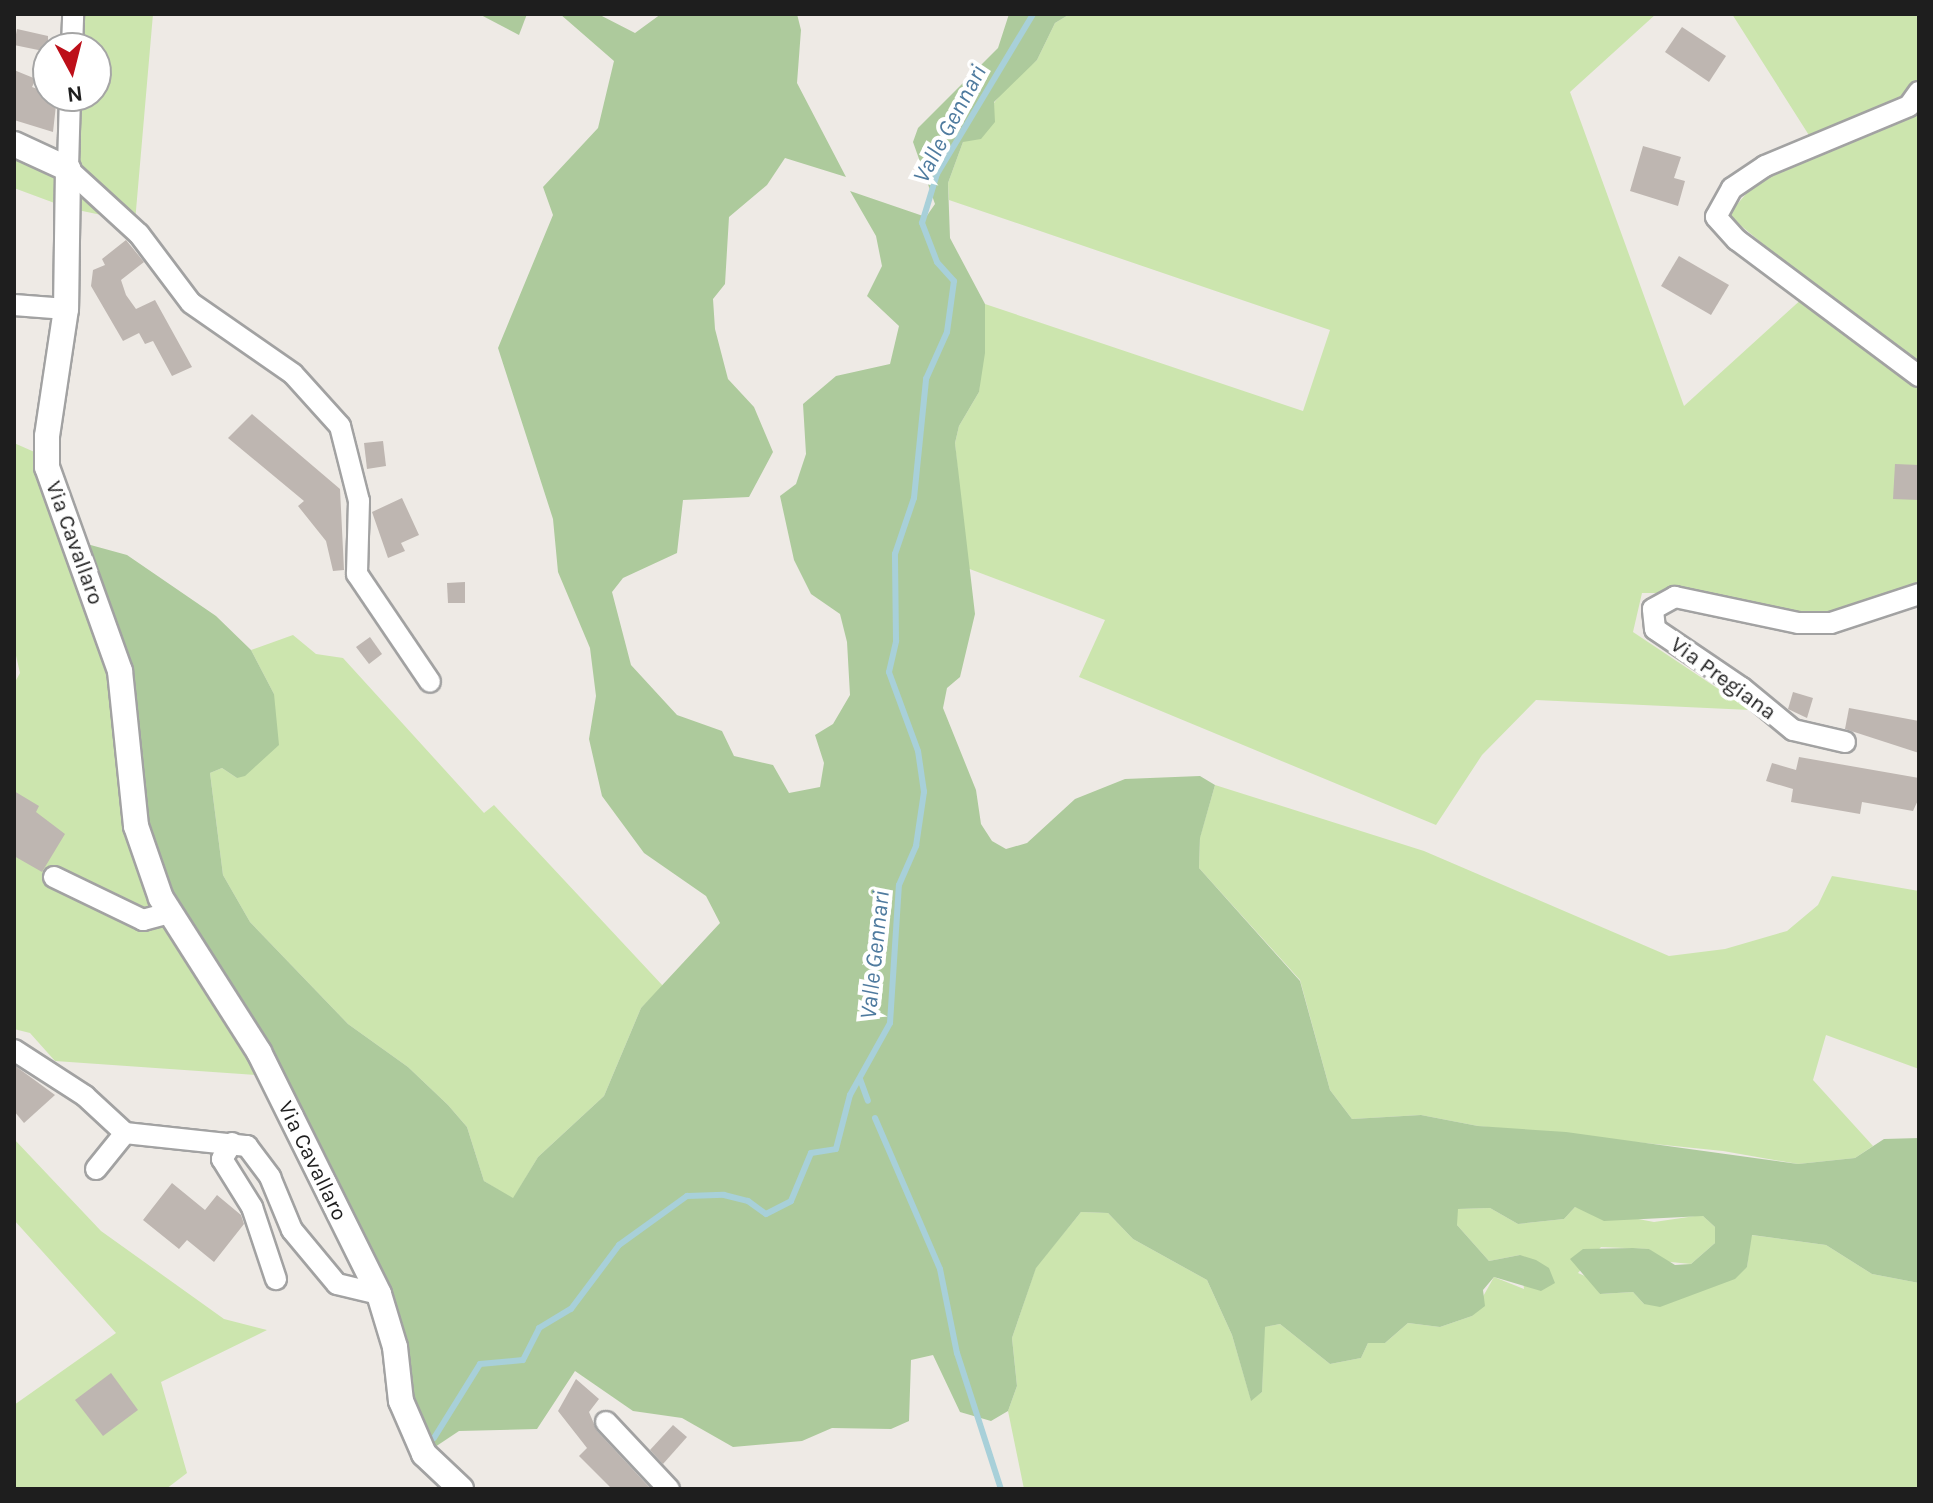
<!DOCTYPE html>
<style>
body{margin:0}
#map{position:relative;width:1933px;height:1503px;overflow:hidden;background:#eeeae5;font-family:Karla,sans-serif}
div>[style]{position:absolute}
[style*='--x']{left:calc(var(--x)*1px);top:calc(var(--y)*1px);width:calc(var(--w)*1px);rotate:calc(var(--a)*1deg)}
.grass>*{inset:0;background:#cce5ae}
.forest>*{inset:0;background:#adca9c}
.stream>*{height:6px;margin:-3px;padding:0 3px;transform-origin:3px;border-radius:3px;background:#a8d0d9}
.building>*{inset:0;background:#beb6b1}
.roads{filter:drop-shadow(2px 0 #a2a2a2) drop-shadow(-2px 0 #a2a2a2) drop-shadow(0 2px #a2a2a2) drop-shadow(0 -2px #a2a2a2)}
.minor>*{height:20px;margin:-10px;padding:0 10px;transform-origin:10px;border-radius:10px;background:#fff}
.tertiary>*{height:24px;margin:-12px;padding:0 12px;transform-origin:12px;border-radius:12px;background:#fff}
span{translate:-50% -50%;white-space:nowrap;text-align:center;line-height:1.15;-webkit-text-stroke:8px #fff;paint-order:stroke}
.street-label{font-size:22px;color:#1e1e1e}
.water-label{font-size:24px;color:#4f7b9f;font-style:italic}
.frame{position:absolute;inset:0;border:16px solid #1e1e1e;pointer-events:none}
.north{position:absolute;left:32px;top:32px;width:80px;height:80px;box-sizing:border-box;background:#fff;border:2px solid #a5a5a5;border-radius:50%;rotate:173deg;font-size:22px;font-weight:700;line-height:32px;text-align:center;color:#1e1e1e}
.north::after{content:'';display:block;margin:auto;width:28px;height:36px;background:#bd0f19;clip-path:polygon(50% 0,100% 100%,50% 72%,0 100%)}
</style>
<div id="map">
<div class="grass">
<div style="clip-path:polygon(71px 14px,153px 14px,135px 222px,68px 208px,14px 188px,14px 149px,61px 173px,66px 96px,96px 96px,96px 48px,69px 48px)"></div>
<div style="clip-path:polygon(1070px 14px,1656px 14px,1570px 92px,1684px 406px,1815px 287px,1728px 215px,1757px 181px,1819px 151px,1732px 14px,1919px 14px,1919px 586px,1831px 614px,1794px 612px,1713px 593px,1642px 593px,1633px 632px,1750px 710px,1536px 700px,1482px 755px,1436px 825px,1079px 677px,1105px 620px,967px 568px,955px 443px,959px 426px,979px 392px,985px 304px,1303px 411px,1330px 330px,949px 200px,948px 183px,963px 142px,1009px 84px,1037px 60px,1055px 23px)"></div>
<div style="clip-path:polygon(14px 443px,39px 454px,269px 1076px,55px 1061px,30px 1033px,14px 1029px,14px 684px,20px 673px,14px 647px)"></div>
<div style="clip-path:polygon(293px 635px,316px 654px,343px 658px,484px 813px,494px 805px,663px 986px,641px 1008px,604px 1096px,538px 1157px,513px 1199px,484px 1181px,467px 1127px,448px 1105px,408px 1067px,348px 1024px,250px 922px,223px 875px,210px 773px,222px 768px,237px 778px,274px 694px,251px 650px)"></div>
<div style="clip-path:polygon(1215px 785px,1424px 851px,1669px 956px,1725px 949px,1787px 931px,1818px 905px,1832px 876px,1919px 891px,1919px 1069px,1826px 1035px,1813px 1080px,1873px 1146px,1855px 1158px,1798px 1164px,1723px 1151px,1478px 1126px,1421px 1115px,1352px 1119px,1330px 1090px,1300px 980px,1199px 868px,1200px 837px)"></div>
<div style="clip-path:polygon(14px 1139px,101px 1231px,224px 1319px,267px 1330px,161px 1382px,187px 1473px,166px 1489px,14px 1489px,14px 1405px,116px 1333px,14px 1220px)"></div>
<div style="clip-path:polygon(1575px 1207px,1654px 1222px,1702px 1215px,1715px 1227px,1715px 1243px,1691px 1264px,1660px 1261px,1649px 1249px,1601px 1247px,1578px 1273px,1592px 1279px,1600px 1294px,1633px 1292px,1644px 1304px,1747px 1267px,1751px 1235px,1826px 1245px,1872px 1274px,1919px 1283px,1919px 1489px,1024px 1489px,1008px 1411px,1017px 1386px,1012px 1338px,1036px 1267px,1081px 1212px,1108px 1213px,1133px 1239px,1207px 1280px,1232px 1335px,1251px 1400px,1262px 1392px,1264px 1327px,1280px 1324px,1330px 1364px,1361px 1358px,1368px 1343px,1385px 1343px,1408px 1323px,1440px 1327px,1472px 1316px,1494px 1277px,1524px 1289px,1520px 1255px,1489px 1261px,1457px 1225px,1457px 1209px,1490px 1208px,1518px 1224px,1564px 1219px)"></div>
</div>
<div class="forest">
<div style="clip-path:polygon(479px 14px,527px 14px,519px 35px)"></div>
<div style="clip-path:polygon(560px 14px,598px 14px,635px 33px,661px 14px,797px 14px,801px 30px,797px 83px,846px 177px,785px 158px,767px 185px,729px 217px,725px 284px,713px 299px,715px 329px,728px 379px,754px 407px,773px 452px,749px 497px,683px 500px,677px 553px,623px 578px,612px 592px,631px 665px,677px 715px,722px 731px,734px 756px,773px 765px,789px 793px,820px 787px,824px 763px,815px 735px,833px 724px,850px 695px,847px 642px,840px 614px,811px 594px,794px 560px,780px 496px,796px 484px,806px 454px,803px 404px,836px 376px,890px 364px,899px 326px,867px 296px,882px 266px,876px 236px,850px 191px,926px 217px,935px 204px,913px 142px,918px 128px,998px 48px,1009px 14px,1070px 14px,1055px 23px,1037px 60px,994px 102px,995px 122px,981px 139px,963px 142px,948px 183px,950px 238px,985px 304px,985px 353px,979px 392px,959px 426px,955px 443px,975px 614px,960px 677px,947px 688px,943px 708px,976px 790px,981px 824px,992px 841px,1006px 849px,1027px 843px,1075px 799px,1125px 779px,1200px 776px,1215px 785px,1200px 838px,1199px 868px,1300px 981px,1330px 1090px,1352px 1119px,1421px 1115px,1478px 1126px,1566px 1132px,1798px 1164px,1855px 1158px,1884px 1139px,1919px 1138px,1919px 1283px,1872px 1274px,1826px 1245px,1752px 1235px,1747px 1267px,1735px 1279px,1660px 1307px,1644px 1304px,1633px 1292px,1600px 1294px,1570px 1259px,1583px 1249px,1633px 1248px,1649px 1249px,1675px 1265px,1691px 1264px,1715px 1243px,1715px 1227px,1703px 1216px,1604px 1221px,1575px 1207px,1564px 1219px,1518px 1224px,1490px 1208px,1458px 1209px,1457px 1225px,1489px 1261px,1520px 1255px,1536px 1260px,1549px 1268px,1555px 1283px,1541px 1291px,1494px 1277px,1483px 1290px,1485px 1306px,1472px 1316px,1440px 1327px,1408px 1323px,1385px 1343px,1368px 1343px,1361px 1358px,1330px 1364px,1280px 1324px,1265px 1327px,1262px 1392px,1251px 1401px,1232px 1335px,1207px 1280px,1133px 1239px,1108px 1213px,1081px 1212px,1036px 1268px,1012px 1338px,1017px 1386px,1008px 1411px,991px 1421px,960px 1412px,933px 1355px,911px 1360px,909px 1421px,891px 1429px,832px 1428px,802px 1441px,733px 1447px,682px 1418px,633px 1411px,575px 1371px,537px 1429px,459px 1431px,420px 1457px,371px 1294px,138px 837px,128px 745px,76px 541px,127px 555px,216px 616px,251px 650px,274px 694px,279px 745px,245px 776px,237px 778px,222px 768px,210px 773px,223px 875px,250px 922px,348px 1024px,408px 1067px,448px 1105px,467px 1127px,484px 1181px,513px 1198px,538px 1157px,604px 1096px,641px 1008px,720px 923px,706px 896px,644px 853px,602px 796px,589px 739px,596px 696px,590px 648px,558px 572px,553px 519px,498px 348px,553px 215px,543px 187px,598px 128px,614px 61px)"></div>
</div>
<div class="stream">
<div style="--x:860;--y:1079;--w:23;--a:70"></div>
<div style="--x:875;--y:1118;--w:164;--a:66.7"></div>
<div style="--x:940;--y:1269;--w:86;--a:78.6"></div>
<div style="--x:957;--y:1353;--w:143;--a:72.1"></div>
<div style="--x:434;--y:1438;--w:87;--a:-58.1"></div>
<div style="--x:480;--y:1364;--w:43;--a:-5.3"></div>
<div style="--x:523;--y:1360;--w:36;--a:-63"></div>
<div style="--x:539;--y:1328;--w:37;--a:-31"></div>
<div style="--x:571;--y:1309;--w:80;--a:-53.1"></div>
<div style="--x:619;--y:1245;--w:84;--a:-35.8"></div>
<div style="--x:687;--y:1196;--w:37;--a:-2"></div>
<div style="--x:724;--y:1195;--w:25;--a:14"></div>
<div style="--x:748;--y:1201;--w:22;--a:36"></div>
<div style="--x:766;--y:1214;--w:28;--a:-27"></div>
<div style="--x:791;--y:1201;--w:52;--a:-67.4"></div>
<div style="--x:811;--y:1153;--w:25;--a:-9"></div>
<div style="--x:836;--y:1149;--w:56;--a:-75.5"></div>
<div style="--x:850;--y:1095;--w:82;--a:-60.9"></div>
<div style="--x:890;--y:1023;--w:138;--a:-86.3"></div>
<div style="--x:899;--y:885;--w:43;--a:-66.4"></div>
<div style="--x:916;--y:846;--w:55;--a:-81.6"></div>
<div style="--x:924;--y:792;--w:41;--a:-98.3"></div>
<div style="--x:918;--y:751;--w:84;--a:-110.2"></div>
<div style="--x:889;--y:672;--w:32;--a:-77"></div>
<div style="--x:896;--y:641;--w:87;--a:-90.7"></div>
<div style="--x:895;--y:554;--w:59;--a:-71.3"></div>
<div style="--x:914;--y:498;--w:120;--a:-84.2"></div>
<div style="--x:926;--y:379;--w:51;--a:-65.9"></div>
<div style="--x:947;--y:332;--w:51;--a:-82.2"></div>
<div style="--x:954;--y:281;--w:25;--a:-132"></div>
<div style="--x:937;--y:262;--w:42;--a:-111"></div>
<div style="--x:922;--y:223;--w:51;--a:-73"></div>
<div style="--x:937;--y:174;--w:187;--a:-59"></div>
</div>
<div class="building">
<div style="clip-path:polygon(1682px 27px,1726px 56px,1709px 82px,1665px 52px)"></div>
<div style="clip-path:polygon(17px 29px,48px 36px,48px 52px,14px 45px)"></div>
<div style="clip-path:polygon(14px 70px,36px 79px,32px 87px,57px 96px,53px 132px,14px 120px)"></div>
<div style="clip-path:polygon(1643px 146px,1681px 157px,1674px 178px,1685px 181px,1678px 206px,1630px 191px)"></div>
<div style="clip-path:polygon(126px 240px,144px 262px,121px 280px,126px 295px,136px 309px,155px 300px,192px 367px,172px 376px,153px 341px,145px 344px,139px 333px,123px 341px,91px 286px,93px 270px,105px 265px,102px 259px)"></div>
<div style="clip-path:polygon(1679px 256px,1729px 285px,1711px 315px,1661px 286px)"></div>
<div style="clip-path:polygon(252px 414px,340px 489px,344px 570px,333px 571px,326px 541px,298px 506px,304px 501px,228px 438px)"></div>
<div style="clip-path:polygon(383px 441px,386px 466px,367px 469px,364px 443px)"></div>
<div style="clip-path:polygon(1895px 464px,1919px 465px,1919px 500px,1893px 499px)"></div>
<div style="clip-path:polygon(402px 498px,419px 535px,401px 543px,405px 551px,388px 558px,372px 512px)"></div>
<div style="clip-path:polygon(465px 582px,465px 603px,448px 603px,447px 583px)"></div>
<div style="clip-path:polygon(370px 637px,382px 654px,369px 664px,356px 647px)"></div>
<div style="clip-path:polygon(1793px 692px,1813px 698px,1807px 718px,1788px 709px)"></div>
<div style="clip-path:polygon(1849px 708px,1919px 721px,1919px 753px,1845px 729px)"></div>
<div style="clip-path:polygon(1799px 757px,1919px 778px,1919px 798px,1913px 811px,1862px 802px,1860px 814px,1791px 802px,1793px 789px,1766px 781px,1772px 763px,1796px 770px)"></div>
<div style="clip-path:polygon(14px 791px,39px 806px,36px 812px,65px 834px,42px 872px,14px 856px)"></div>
<div style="clip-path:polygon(14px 1065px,55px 1095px,24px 1123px,14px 1111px)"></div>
<div style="clip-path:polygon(172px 1183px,205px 1210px,217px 1195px,241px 1215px,244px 1224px,214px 1262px,187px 1240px,179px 1249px,143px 1220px)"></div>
<div style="clip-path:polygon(111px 1373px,138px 1410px,103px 1436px,75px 1400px)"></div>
<div style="clip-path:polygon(576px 1379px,599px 1399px,589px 1412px,597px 1431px,651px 1489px,612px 1489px,579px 1456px,587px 1448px,558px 1411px)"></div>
<div style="clip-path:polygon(673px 1425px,687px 1437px,663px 1464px,650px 1450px)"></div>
</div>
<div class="roads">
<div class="minor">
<div style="--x:72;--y:48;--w:34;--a:-88"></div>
<div style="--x:1919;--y:92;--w:17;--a:126"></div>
<div style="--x:1909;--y:106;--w:156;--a:157.4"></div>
<div style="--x:1765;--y:166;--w:40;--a:146"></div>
<div style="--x:1732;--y:188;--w:33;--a:119"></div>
<div style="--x:1716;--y:217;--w:31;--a:48"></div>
<div style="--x:1737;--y:240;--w:227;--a:36.8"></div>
<div style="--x:70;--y:96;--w:73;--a:91.6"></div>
<div style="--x:68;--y:169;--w:96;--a:42.5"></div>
<div style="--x:139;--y:234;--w:86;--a:53"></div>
<div style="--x:191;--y:303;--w:124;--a:34.8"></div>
<div style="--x:293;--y:374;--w:70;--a:47.9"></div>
<div style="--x:340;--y:426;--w:77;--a:75.8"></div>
<div style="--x:359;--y:501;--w:73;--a:91.6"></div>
<div style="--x:357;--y:574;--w:130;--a:55.9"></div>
<div style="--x:14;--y:305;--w:52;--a:4.4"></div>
<div style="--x:1845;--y:742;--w:53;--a:-167"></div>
<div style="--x:1793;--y:730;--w:66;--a:-140.5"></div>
<div style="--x:1742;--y:688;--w:105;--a:-145.9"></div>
<div style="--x:1655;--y:629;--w:20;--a:-96"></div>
<div style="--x:1653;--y:609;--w:25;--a:-29"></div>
<div style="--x:1675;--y:597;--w:126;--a:11.9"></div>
<div style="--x:1798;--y:623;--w:33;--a:0"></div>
<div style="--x:1831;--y:623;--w:93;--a:-18.2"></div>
<div style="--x:54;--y:877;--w:99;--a:25.8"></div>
<div style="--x:143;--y:920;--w:28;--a:-15"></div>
<div style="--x:14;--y:1050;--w:85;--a:32.9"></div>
<div style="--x:85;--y:1096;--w:54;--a:42.8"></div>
<div style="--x:232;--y:1143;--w:19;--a:122"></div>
<div style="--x:222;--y:1159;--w:57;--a:58"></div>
<div style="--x:252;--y:1207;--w:76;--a:71.6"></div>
<div style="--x:96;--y:1169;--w:46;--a:-51.1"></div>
<div style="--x:125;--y:1133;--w:123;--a:6.1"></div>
<div style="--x:247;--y:1146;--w:39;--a:53"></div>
<div style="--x:270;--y:1177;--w:57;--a:67.5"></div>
<div style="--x:292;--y:1230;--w:70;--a:50.2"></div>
<div style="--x:337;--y:1284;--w:43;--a:13.4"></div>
<div style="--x:606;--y:1422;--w:92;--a:46.8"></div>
</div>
<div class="tertiary">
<div style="--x:14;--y:144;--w:60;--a:24.8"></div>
<div style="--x:68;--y:169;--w:140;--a:90.8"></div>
<div style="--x:66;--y:309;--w:128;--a:98.5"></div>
<div style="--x:47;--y:436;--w:31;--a:90"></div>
<div style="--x:47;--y:467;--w:217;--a:70.3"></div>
<div style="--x:120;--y:671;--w:156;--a:84.1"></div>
<div style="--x:136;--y:826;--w:76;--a:70.9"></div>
<div style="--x:161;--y:898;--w:183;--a:57.5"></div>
<div style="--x:259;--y:1052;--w:270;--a:63.6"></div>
<div style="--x:379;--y:1294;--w:55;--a:73.2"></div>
<div style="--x:395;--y:1347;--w:54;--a:83.7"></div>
<div style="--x:401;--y:1401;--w:58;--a:66.5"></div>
<div style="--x:424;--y:1454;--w:51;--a:43.4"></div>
</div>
</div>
<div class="street-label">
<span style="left:74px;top:543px;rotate:70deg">Via Cavallaro</span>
<span style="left:1723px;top:679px;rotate:36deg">Via Pregiana</span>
<span style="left:312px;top:1161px;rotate:64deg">Via Cavallaro</span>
</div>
<div class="water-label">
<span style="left:950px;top:124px;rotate:-62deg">Valle Gennari</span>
<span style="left:875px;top:955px;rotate:-84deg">Valle Gennari</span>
</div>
<div class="frame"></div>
<div class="north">N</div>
</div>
